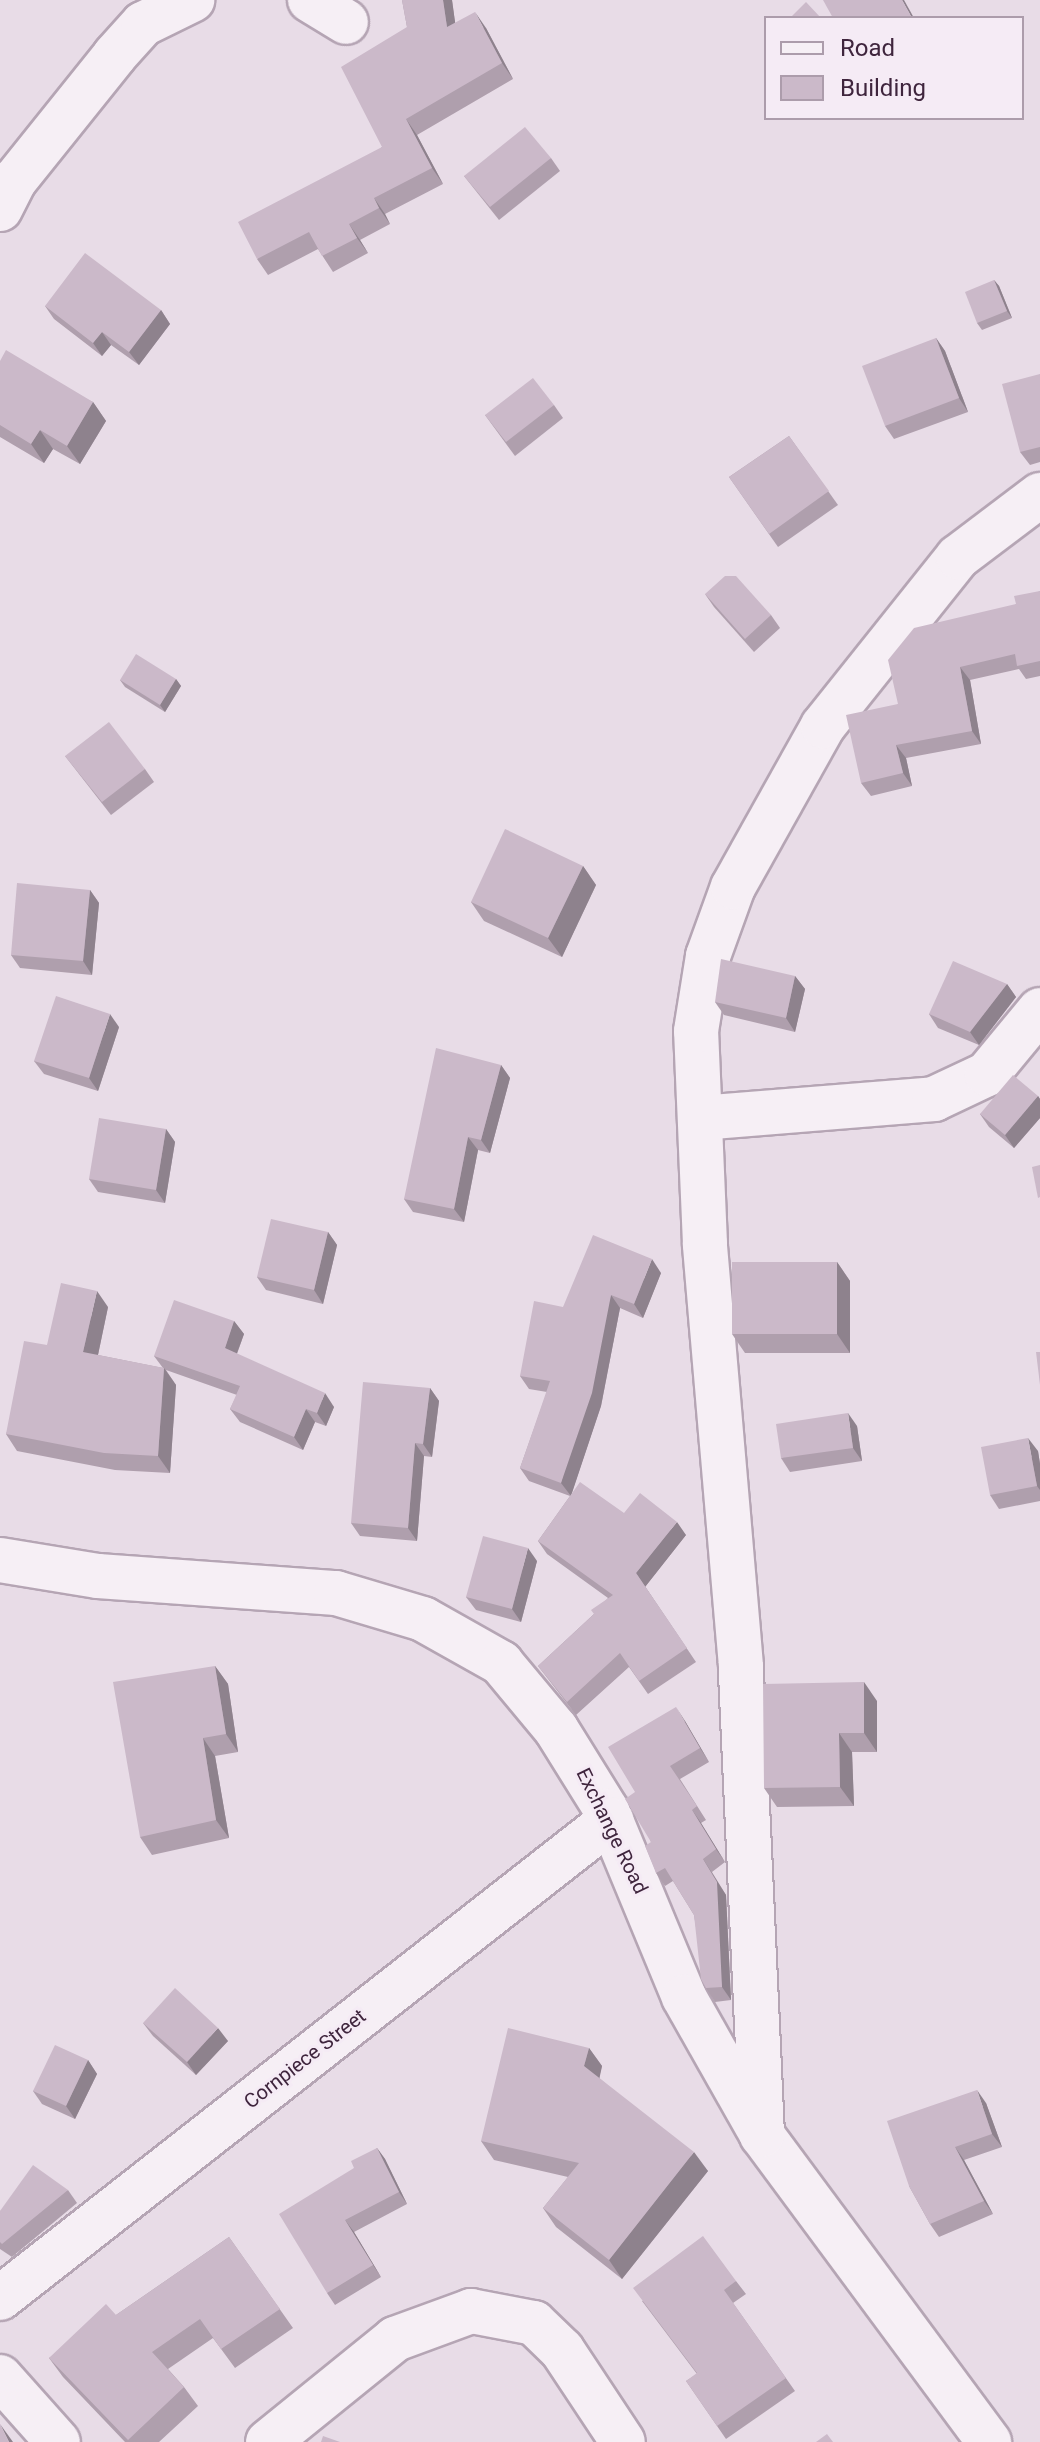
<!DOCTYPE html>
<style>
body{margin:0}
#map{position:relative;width:1040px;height:2442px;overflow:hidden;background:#e8dce7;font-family:Roboto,sans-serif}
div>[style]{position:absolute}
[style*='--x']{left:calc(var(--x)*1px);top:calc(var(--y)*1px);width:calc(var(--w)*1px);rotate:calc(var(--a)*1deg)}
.roads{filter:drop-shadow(2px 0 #b5a5b4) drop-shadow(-2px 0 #b5a5b4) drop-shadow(0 2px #b5a5b4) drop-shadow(0 -2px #b5a5b4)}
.minor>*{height:44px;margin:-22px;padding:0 22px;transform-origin:22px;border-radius:22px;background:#f6eff5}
.wall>*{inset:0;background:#af9fad}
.shaded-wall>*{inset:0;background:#8e828d}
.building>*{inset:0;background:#cbb9c9}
span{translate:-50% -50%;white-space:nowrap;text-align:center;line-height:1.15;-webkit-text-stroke:6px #f5ebf5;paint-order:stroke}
.street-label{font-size:20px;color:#3f253d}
.legend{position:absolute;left:764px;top:16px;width:260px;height:104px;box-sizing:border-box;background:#f5ebf5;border:2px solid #ac9cab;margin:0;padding:10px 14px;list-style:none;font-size:24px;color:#3f253d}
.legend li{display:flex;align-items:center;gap:16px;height:40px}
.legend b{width:40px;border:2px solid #ac9cab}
</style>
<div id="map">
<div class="roads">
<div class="minor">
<div style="--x:310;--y:0;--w:42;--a:31.4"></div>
<div style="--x:0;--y:209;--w:33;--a:-63"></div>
<div style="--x:15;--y:180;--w:160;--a:-51.3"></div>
<div style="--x:115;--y:55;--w:42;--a:-47.9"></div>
<div style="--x:143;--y:24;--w:55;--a:-26.1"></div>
<div style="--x:700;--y:1118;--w:235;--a:-4.6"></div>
<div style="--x:934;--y:1099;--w:59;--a:-25.3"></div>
<div style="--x:987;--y:1074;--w:83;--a:-50.4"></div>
<div style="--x:0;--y:1560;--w:99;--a:9.3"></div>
<div style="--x:98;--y:1576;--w:239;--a:4.1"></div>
<div style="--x:336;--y:1593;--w:91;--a:16.6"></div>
<div style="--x:423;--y:1619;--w:90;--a:29.4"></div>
<div style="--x:501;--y:1663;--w:86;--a:50.2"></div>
<div style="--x:556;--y:1729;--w:97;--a:58.1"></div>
<div style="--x:607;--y:1811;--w:201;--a:67.5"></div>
<div style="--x:684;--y:1997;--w:159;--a:60.5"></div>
<div style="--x:762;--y:2135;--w:382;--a:53.5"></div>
<div style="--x:762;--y:2135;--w:469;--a:-92.6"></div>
<div style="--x:741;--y:1666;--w:424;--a:-94.9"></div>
<div style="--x:705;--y:1244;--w:213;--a:-92.4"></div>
<div style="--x:696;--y:1031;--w:76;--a:-80.9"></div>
<div style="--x:708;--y:956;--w:73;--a:-70.1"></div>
<div style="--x:733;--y:887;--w:184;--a:-60.8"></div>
<div style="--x:823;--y:726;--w:216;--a:-51.4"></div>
<div style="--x:958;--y:557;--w:103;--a:-37.1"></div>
<div style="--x:0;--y:2298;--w:776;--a:-38.04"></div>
<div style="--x:0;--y:2377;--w:87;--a:48.3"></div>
<div style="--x:268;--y:2442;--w:164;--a:-39"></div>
<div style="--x:395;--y:2339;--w:81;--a:-20.2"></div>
<div style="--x:471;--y:2311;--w:64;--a:10.8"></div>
<div style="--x:534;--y:2323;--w:39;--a:44"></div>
<div style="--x:562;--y:2350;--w:110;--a:56.5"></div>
</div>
</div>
<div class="wall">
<div style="clip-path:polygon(402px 0,452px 0,455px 23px,486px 28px,513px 79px,417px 135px,443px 184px,385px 214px,390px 224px,360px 240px,368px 253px,333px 272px,318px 249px,268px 275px,257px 259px,382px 147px,407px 27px)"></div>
<div style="clip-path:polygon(551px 158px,560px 171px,499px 220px,464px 176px)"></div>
<div style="clip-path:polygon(994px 280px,999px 286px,1012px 318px,982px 330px,977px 323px)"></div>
<div style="clip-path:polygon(45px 306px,161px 310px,170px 324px,139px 365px,111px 345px,102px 356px,54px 319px)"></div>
<div style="clip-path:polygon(936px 338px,945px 351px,968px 412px,894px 439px,885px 426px)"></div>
<div style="clip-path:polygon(0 361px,93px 402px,106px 421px,80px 464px,53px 449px,44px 463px,0 437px)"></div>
<div style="clip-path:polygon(1040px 374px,1040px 462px,1030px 465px,1020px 452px)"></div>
<div style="clip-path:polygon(554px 405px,563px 418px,515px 456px,485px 415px)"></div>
<div style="clip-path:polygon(789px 436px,838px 505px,778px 547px,729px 477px)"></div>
<div style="clip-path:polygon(1040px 591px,1040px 676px,1026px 679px,1019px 669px,970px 680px,981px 744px,906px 758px,912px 786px,871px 796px,861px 783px,898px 704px,1016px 604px)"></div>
<div style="clip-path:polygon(705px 594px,771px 615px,780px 628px,754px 652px,714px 607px)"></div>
<div style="clip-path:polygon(176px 679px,181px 686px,165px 712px,125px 687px,120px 680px)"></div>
<div style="clip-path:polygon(65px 756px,145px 769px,154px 782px,111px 815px)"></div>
<div style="clip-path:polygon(583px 866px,596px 885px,562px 957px,484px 921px,471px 902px)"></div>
<div style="clip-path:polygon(90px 890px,99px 903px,92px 975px,20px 968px,11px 955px)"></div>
<div style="clip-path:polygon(795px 976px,805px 989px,795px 1032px,724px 1015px,715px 1002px)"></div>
<div style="clip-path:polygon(1007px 984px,1016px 997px,979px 1045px,938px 1028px,929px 1014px)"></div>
<div style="clip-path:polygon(119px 1027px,98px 1091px,44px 1074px,34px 1061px)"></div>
<div style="clip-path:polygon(501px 1065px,510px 1078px,490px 1153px,478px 1150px,464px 1222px,413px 1212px,404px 1199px)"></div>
<div style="clip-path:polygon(1038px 1096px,1040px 1099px,1040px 1118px,1014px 1148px,989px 1127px,980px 1114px)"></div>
<div style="clip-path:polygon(166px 1129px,175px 1142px,165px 1203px,98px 1192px,89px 1179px)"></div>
<div style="clip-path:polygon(328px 1232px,337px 1245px,323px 1304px,266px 1290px,257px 1277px)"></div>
<div style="clip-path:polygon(837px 1262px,850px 1281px,850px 1353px,745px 1353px,732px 1334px)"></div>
<div style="clip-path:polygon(661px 1273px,643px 1318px,620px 1308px,601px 1406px,571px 1495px,686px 1535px,645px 1587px,696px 1662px,648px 1694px,629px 1667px,576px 1715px,538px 1666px,594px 1614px,608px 1598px,547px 1554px,538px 1541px,570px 1496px,529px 1481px,520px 1468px,547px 1392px,529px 1389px,520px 1376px,563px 1307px)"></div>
<div style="clip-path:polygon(108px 1307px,98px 1355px,163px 1368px,154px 1356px,234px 1321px,244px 1334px,237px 1354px,334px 1407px,326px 1426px,315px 1422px,303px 1450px,240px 1422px,230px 1409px,237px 1395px,166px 1370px,176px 1385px,170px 1473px,115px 1470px,17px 1451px,6px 1434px,47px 1345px)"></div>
<div style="clip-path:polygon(430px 1388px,439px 1401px,432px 1457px,424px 1456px,417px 1541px,360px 1536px,351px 1523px)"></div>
<div style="clip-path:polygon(857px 1426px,862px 1461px,790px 1472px,781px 1458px)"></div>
<div style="clip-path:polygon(1038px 1451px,1040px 1464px,1040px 1501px,999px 1509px,990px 1495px)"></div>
<div style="clip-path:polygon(537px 1561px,521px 1622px,476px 1610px,466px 1597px)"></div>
<div style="clip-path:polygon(215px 1666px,228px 1684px,238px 1752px,215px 1756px,229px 1838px,152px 1855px,140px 1837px)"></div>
<div style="clip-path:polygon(877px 1701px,877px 1752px,852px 1752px,854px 1806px,777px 1807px,764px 1788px)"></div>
<div style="clip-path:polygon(685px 1721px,709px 1762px,680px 1779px,706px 1820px,701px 1823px,725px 1862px,712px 1872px,726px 1895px,731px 2000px,715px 2002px,706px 1988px,694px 1915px,673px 1881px,665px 1886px,656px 1873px,651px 1842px,635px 1792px)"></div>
<div style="clip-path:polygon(143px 2023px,228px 2041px,196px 2075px,153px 2036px)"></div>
<div style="clip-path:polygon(589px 2048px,602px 2066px,599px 2078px,708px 2171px,622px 2279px,556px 2227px,543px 2208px,568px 2177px,494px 2160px,481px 2141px)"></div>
<div style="clip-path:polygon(88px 2060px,97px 2074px,75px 2119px,42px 2104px,33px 2091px)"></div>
<div style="clip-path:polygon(986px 2103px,1002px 2147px,964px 2160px,993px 2214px,939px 2237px,930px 2224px,909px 2186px)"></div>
<div style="clip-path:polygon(377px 2148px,385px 2159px,407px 2204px,354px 2232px,381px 2277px,335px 2305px,327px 2293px,354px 2168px)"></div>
<div style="clip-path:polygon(68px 2190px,77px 2203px,12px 2257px,0 2249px,0 2211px)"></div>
<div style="clip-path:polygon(229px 2237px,293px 2328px,235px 2368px,213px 2338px,168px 2369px,184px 2387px,198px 2406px,159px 2442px,125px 2442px,63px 2377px,49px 2358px,116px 2315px)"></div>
<div style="clip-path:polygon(736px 2281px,746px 2294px,733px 2303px,795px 2391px,726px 2439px,686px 2381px,697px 2374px,642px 2301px)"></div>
</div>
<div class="shaded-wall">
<div style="clip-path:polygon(443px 0,452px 0,458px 43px,447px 27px)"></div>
<div style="clip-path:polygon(902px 0,904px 0,914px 18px,912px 18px)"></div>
<div style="clip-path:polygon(475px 12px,486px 28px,513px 79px,502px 63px)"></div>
<div style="clip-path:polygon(406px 119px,417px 135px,443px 184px,432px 168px)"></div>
<div style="clip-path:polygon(374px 198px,385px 214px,390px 224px,379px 208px)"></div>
<div style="clip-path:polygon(349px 224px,360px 240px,368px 253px,357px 238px)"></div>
<div style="clip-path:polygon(994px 280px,999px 286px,1012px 318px,1007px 311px)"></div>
<div style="clip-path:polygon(161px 310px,170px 324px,139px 365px,129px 352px)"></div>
<div style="clip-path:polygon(102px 332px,111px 345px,102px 356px,93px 343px)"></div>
<div style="clip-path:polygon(936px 338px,945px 351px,968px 412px,959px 398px)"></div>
<div style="clip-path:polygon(93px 402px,106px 421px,80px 464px,67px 446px)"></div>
<div style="clip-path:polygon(40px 430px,53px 449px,44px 463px,31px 444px)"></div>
<div style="clip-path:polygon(960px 667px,970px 680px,981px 744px,972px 731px)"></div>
<div style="clip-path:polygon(176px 679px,181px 686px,165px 712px,160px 705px)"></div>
<div style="clip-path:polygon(896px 745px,906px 758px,912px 786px,903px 773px)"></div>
<div style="clip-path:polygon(583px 866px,596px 885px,562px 957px,548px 938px)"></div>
<div style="clip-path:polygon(90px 890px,99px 903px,92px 975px,83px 961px)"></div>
<div style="clip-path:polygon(795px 976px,805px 989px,795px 1032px,786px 1018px)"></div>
<div style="clip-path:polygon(1007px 984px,1016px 997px,979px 1045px,970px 1032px)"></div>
<div style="clip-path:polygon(110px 1014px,119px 1027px,98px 1091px,89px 1078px)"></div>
<div style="clip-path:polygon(501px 1065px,510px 1078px,490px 1153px,481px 1140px)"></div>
<div style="clip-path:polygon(1038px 1096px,1040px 1099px,1040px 1118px,1014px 1148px,1005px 1135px)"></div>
<div style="clip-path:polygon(166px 1129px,175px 1142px,165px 1203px,156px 1190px)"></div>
<div style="clip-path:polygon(468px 1137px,478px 1150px,464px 1222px,454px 1209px)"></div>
<div style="clip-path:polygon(328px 1232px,337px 1245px,323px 1304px,314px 1290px)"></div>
<div style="clip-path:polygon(652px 1259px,661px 1273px,643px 1318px,634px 1304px)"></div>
<div style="clip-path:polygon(837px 1262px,850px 1281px,850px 1353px,837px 1334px)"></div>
<div style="clip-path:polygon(97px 1291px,108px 1307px,95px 1369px,83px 1352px)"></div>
<div style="clip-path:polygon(611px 1295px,620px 1308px,601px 1406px,571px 1496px,561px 1483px)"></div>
<div style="clip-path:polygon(234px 1321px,244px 1334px,234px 1361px,225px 1348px)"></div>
<div style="clip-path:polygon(164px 1368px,176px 1385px,170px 1473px,158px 1456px)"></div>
<div style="clip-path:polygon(430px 1388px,439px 1401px,432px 1457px,423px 1444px)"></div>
<div style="clip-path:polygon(325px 1393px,334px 1407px,326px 1426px,317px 1413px)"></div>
<div style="clip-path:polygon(306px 1409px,315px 1422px,303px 1450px,294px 1437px)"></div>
<div style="clip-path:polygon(848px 1413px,857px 1426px,862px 1461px,853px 1448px)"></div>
<div style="clip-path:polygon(1028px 1438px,1038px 1451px,1040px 1464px,1040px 1490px,1037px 1486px)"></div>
<div style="clip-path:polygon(415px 1443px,424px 1456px,417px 1541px,408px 1528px)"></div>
<div style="clip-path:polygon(677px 1522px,686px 1535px,645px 1587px,696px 1662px,636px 1573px)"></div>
<div style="clip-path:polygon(528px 1548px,537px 1561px,521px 1622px,512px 1609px)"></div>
<div style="clip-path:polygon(215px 1666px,228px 1684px,238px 1752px,226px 1734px)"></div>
<div style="clip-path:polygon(864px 1682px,877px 1701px,877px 1752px,864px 1733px)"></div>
<div style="clip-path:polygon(676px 1707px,685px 1721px,709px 1762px,700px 1748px)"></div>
<div style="clip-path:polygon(839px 1733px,852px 1752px,854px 1806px,840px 1787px)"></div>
<div style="clip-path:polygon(203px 1738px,215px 1756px,229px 1838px,216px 1820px)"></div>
<div style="clip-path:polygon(692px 1810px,701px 1823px,725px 1862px,716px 1849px)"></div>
<div style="clip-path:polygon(703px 1859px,726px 1895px,731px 2000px,722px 1987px)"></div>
<div style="clip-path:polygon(218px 2028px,228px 2041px,196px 2075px,187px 2062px)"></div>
<div style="clip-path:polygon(589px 2048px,602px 2066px,598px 2085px,584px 2066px)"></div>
<div style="clip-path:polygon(88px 2060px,97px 2074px,75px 2119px,66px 2106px)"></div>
<div style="clip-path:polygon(977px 2090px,986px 2103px,1002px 2147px,992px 2134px)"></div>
<div style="clip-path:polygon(955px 2147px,964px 2160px,993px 2214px,984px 2201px)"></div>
<div style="clip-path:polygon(377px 2148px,385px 2159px,407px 2204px,399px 2192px)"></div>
<div style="clip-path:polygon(694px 2152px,708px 2171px,622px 2279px,609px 2260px)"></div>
<div style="clip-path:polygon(345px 2220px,354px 2232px,381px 2277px,373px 2265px)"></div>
<div style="clip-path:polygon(0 2424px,13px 2442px,9px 2442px)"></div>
</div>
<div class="building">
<div style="clip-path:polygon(402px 0,443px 0,447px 27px,475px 12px,502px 63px,406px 119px,432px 168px,374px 198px,379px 208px,349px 224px,357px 238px,322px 256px,309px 232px,257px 259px,238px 222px,382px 147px,341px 67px,407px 27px)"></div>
<div style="clip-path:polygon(823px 0,902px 0,912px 18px,833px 18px)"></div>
<div style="clip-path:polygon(806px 2px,821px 18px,790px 18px)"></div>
<div style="clip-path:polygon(525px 127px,551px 158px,490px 207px,464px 176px)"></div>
<div style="clip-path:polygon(85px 253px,161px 310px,129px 352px,102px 332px,93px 343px,45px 306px)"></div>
<div style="clip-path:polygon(994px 280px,1007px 311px,977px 323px,965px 292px)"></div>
<div style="clip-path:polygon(936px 338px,959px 398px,885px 426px,862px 366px)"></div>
<div style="clip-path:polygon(6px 350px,93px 402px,67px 446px,40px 430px,31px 444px,0 425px,0 361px)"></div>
<div style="clip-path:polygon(1040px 374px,1040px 447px,1020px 452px,1002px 384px)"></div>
<div style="clip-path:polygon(533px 378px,554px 405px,506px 442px,485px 415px)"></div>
<div style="clip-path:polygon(789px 436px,829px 491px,769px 534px,729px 477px)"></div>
<div style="clip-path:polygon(725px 576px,736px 576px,771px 615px,745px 639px,705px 594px)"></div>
<div style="clip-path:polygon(1040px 591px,1040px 661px,1017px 666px,1015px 654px,960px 667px,972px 731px,896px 745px,903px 773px,861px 783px,846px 715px,898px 704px,888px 660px,914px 628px,1016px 604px,1014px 596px)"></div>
<div style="clip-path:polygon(136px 654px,176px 679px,160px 705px,120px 680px)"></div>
<div style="clip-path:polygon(109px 722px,145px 769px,102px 802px,65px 756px)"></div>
<div style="clip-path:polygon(505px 829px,583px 866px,548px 938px,471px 902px)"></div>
<div style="clip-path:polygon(17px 883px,90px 890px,83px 961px,11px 955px)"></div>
<div style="clip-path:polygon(721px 959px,795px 976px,786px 1018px,715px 1002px)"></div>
<div style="clip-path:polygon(953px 961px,1007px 984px,970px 1032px,929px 1014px)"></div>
<div style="clip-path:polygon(56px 996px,110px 1014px,89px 1078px,34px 1061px)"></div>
<div style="clip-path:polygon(436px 1048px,501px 1065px,481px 1140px,468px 1137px,454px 1209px,404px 1199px)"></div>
<div style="clip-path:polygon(1013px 1075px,1038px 1096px,1005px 1135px,980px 1114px)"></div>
<div style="clip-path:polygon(99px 1118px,166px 1129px,156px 1190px,89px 1179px)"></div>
<div style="clip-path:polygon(1040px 1165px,1040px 1197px,1038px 1198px,1032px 1167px)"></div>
<div style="clip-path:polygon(271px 1219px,328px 1232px,314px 1290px,257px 1277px)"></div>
<div style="clip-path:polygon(593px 1235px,652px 1259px,634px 1304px,611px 1295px,592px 1393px,561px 1483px,520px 1468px,550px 1381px,520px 1376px,534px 1301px,563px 1307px)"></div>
<div style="clip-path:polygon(732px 1262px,837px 1262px,837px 1334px,732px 1334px)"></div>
<div style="clip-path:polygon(61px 1283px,97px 1291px,83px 1352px,164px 1368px,158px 1456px,104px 1453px,6px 1434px,24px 1341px,47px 1345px)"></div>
<div style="clip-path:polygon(174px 1300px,234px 1321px,225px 1348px,325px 1393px,317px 1413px,306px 1409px,294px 1437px,230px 1409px,240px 1386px,154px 1356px)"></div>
<div style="clip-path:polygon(1036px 1352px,1040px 1352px,1040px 1385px)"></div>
<div style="clip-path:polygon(363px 1382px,430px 1388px,423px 1444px,415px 1443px,408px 1528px,351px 1523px)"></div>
<div style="clip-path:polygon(848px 1413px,853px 1448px,781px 1458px,776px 1424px)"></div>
<div style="clip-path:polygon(1028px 1438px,1037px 1486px,990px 1495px,981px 1447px)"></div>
<div style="clip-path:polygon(580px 1482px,624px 1513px,640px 1493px,677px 1522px,636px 1573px,687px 1648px,639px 1681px,620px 1653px,567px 1702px,538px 1666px,594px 1614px,591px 1610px,613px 1595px,538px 1541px)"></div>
<div style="clip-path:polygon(483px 1536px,528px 1548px,512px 1609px,466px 1597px)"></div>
<div style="clip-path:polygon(215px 1666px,226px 1734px,203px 1738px,216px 1820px,140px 1837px,113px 1682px)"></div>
<div style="clip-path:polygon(864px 1682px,864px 1733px,839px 1733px,840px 1787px,764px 1788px,763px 1684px)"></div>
<div style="clip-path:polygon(676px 1707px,700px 1748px,670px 1766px,697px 1806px,692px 1810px,716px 1849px,703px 1859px,717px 1882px,722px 1987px,706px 1988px,701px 1979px,694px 1915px,665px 1868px,656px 1873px,645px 1846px,651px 1842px,625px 1799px,635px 1792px,608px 1747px)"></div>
<div style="clip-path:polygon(175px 1988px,218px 2028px,187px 2062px,143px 2023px)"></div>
<div style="clip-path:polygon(508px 2028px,589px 2048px,584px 2066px,694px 2152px,609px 2260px,543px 2208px,579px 2163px,481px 2141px)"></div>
<div style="clip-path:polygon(55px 2045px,88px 2060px,66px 2106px,33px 2091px)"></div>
<div style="clip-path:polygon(977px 2090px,992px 2134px,955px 2147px,984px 2201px,930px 2224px,909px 2186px,887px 2121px)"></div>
<div style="clip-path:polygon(377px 2148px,399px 2192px,345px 2220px,373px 2265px,327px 2293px,279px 2214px,354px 2168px,351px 2161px)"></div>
<div style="clip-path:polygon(33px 2165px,68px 2190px,2px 2244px,0 2242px,0 2211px)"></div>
<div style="clip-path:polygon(703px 2236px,736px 2281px,724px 2290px,786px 2378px,717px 2426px,686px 2381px,697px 2373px,633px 2288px)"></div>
<div style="clip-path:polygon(229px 2237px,280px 2309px,221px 2349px,200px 2319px,152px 2352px,184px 2387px,128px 2440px,49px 2358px,106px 2304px,116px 2315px)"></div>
<div style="clip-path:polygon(0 2424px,9px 2442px,0 2442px)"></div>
<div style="clip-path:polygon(827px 2434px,833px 2442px,816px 2442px)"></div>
<div style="clip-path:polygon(323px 2436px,340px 2442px,321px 2442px)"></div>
</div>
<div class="street-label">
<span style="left:612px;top:1831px;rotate:64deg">Exchange Road</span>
<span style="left:305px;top:2059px;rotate:-38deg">Cornpiece Street</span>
</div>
<ul class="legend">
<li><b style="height:10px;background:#f6eff5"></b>Road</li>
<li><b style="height:22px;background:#cbb9c9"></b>Building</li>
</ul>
</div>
